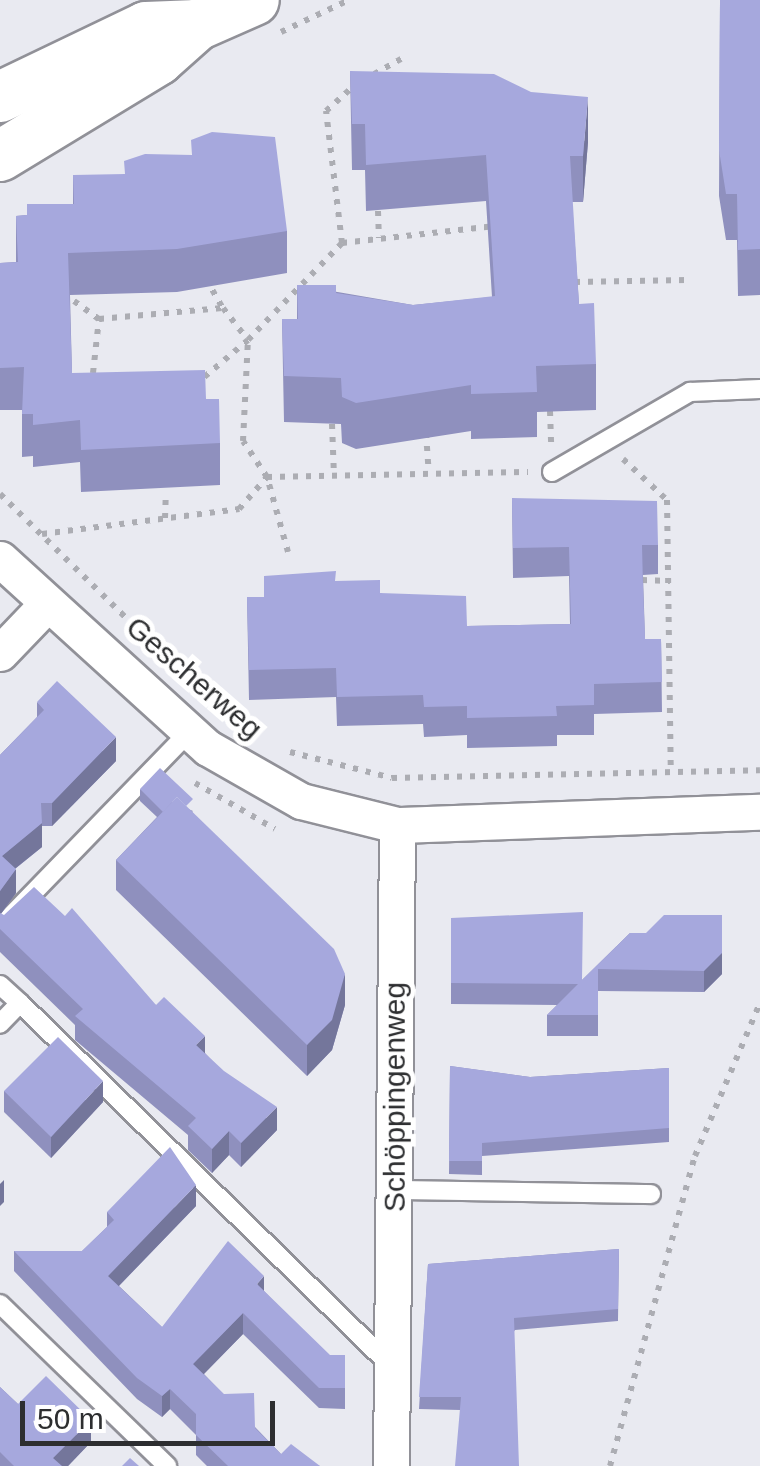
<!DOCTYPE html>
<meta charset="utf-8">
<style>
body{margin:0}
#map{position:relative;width:760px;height:1466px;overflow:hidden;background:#e9eaf1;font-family:Helvetica,sans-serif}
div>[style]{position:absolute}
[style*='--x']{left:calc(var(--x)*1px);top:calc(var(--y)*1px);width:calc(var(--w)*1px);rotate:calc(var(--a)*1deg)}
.path>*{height:6px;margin-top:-3px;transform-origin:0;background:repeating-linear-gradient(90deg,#acadb3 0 5px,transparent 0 13px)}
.roads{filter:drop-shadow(2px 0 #919198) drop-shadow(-2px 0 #919198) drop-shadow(0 2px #919198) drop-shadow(0 -2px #919198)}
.service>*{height:18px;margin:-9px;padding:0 9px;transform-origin:9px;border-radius:9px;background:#fff}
.minor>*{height:35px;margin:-17.5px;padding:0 17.5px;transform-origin:17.5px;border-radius:17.5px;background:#fff}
.secondary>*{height:50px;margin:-25px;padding:0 25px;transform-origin:25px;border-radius:25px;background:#fff}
.wall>*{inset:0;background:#8f90be}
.shaded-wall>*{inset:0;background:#74769b}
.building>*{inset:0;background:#a6a8dd}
span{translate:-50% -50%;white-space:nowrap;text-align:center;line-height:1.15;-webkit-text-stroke:10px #fff;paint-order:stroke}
.street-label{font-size:30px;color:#2d2e30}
.scale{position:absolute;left:20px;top:1401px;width:255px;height:45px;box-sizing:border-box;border:5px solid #2d2e30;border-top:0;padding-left:12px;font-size:30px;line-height:35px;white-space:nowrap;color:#2d2e30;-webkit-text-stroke:8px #fff;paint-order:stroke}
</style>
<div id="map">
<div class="path">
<div style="--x:281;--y:32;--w:75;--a:-25.2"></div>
<div style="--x:374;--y:74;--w:31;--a:-29"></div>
<div style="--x:378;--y:211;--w:27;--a:88"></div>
<div style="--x:342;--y:243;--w:154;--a:-6.3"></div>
<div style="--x:206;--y:279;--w:34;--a:60"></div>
<div style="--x:575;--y:282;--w:112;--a:-1"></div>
<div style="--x:74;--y:301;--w:31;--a:36"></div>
<div style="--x:223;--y:308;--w:41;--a:52"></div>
<div style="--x:248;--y:340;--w:60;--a:139.7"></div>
<div style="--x:202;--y:379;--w:100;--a:177.1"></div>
<div style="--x:102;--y:384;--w:14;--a:-129"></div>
<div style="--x:93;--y:373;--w:54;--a:-83.7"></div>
<div style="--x:99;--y:319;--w:124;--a:-5.1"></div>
<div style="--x:550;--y:411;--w:33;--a:88"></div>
<div style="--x:332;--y:424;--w:51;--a:87.8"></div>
<div style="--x:426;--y:433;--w:39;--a:86"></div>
<div style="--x:623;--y:459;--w:60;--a:43"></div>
<div style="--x:667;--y:500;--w:272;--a:89.2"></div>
<div style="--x:0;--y:494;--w:268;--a:44.5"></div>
<div style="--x:165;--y:518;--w:25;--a:-88"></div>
<div style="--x:42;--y:534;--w:199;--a:-7.2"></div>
<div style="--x:239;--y:509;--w:43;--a:-48.8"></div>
<div style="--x:267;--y:477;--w:261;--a:-1.1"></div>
<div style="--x:288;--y:552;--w:78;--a:-105.6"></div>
<div style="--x:267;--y:477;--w:43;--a:-123.7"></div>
<div style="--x:243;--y:441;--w:101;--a:-87.2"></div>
<div style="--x:248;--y:340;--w:135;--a:-45.9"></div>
<div style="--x:342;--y:243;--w:133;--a:-96.9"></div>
<div style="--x:326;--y:111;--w:38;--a:-42"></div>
<div style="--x:642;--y:580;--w:28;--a:2"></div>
<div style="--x:290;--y:752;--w:105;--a:14.3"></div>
<div style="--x:392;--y:778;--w:368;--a:-1.2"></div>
<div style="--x:195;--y:783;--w:92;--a:29.9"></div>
<div style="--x:610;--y:1466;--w:321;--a:-74.7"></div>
<div style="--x:695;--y:1156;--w:166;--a:-67"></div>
</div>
<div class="roads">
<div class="service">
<div style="--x:552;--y:472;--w:160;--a:-30.1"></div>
<div style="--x:690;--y:392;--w:70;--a:-2.5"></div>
<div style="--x:0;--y:927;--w:272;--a:-45.9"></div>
<div style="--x:0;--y:985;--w:27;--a:42"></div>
<div style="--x:20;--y:1003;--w:29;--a:134"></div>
<div style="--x:20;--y:1003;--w:518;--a:44.37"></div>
<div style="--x:395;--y:1190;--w:256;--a:0.9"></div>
<div style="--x:0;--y:1304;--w:233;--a:44.1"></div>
</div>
<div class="minor">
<div style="--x:0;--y:559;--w:281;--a:42.3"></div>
<div style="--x:208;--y:748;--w:107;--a:29.7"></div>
<div style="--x:301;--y:801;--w:99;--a:14"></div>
<div style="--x:397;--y:825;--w:363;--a:-2.1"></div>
<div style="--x:0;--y:653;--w:69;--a:-46.2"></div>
<div style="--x:391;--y:1466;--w:641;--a:-89.46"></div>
</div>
<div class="secondary">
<div style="--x:0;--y:97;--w:162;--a:-25.6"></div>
<div style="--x:146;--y:27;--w:51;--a:-2.2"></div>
<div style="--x:0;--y:156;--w:185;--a:-31.3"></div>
<div style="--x:158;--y:60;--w:52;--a:-41.9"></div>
<div style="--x:197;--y:25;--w:62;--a:-23.7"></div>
</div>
</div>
<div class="wall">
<div style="clip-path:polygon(720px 0,760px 0,760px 295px,738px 296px,737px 240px,726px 240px,719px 196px)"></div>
<div style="clip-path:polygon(350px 71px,588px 142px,583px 202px,572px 202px,579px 304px,596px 364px,596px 410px,537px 412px,537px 437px,471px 439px,471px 431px,356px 449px,342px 443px,341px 424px,284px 422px,282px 319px,297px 319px,297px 285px,413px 305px,492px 297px,486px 201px,366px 211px,365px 170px,352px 170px)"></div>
<div style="clip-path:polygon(73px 175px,287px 231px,287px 273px,177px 292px,70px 295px,72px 373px,206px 399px,220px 443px,220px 485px,81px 492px,80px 462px,33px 467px,33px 456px,22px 457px,22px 410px,0 410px,0 263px,16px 262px,16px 216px,27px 215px,73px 204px)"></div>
<div style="clip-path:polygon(512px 498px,658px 545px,658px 574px,643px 575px,645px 639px,661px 639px,662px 712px,594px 714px,594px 735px,557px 735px,557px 746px,467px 748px,467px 735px,424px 737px,423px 724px,337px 726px,336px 697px,249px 700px,247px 597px,264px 597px,335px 581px,380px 593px,467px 626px,570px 624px,569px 576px,513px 578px)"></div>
<div style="clip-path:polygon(37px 702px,116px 761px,52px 826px,42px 826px,42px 847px,15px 869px,16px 893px,1px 914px,156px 1005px,205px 1053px,277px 1130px,241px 1167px,229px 1155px,212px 1173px,188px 1150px,188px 1135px,75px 1040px,75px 1025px,0 952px,0 755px,37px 717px)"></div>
<div style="clip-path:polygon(140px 789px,193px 811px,192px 812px,345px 1005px,332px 1050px,307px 1076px,116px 890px,116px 860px,157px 817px,140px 801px)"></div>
<div style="clip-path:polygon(451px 918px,582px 980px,630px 933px,722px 974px,704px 992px,598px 991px,598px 1036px,547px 1036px,547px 1015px,557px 1005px,451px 1004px)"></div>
<div style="clip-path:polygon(450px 1066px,530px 1077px,669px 1068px,669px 1142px,482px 1156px,482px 1175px,449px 1174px)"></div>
<div style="clip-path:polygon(4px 1091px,103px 1102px,51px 1158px,4px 1112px)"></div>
<div style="clip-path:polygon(196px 1206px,119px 1286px,162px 1327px,264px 1291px,345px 1376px,345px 1409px,319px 1408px,243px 1334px,204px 1374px,281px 1454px,320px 1466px,207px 1466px,196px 1455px,196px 1435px,170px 1409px,162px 1417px,137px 1399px,14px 1271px,14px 1251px,82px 1251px,107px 1227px,107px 1212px)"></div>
<div style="clip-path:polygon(619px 1249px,618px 1321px,515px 1330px,460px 1410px,419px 1409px,428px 1264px)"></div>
<div style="clip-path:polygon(0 1387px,18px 1404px,91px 1442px,68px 1466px,0 1466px)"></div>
</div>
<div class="shaded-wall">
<div style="clip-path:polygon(588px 97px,588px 142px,583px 202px,583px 156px)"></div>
<div style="clip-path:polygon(116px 737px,116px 761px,52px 826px,52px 803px)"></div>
<div style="clip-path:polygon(42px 823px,42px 847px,2px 879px,2px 856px)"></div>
<div style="clip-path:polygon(16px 869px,16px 893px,0 915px,0 891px)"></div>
<div style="clip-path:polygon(722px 915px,722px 974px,704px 992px,704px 971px)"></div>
<div style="clip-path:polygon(345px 974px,345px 1005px,332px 1050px,307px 1076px,307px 1045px)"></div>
<div style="clip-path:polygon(205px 1036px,205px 1060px,196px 1045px)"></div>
<div style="clip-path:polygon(103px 1081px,103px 1102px,51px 1158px,51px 1137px)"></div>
<div style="clip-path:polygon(277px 1107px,277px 1130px,241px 1167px,241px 1143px)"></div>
<div style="clip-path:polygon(229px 1131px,229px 1155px,212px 1173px,212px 1149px)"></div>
<div style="clip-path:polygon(4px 1180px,4px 1202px,0 1206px,0 1184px)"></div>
<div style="clip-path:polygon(196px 1185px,196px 1206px,108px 1297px,108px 1276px)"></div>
<div style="clip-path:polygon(264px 1276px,264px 1297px,257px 1284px)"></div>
<div style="clip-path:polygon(243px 1313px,243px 1334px,193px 1385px,193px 1364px)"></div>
<div style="clip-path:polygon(170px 1389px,170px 1409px,162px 1417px,162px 1396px)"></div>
<div style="clip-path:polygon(91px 1420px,91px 1442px,68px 1466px,53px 1466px,53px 1458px)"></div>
</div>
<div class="building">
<div style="clip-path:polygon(720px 0,760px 0,760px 249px,738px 250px,737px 194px,726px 194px,719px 150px)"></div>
<div style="clip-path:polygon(350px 71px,494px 74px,531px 92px,588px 97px,583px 156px,570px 156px,579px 304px,594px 303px,596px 364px,536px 366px,537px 392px,471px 394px,471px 385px,356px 403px,342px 397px,341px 378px,284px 376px,282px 319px,298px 319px,297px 285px,336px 285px,336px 293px,413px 305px,495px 296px,486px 155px,366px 165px,365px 124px,352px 124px)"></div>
<div style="clip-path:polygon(212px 132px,275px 137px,287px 231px,177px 249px,68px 253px,72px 373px,205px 370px,206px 399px,219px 399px,220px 443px,81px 450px,80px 420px,33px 425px,33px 414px,22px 414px,24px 367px,0 368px,0 263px,18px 262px,16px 216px,27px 215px,27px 204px,74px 204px,73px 175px,125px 174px,124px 161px,145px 154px,192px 155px,191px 140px)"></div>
<div style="clip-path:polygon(512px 498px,657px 501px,658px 545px,642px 545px,643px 587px,645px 639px,661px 639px,662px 682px,594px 684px,594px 705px,556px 706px,557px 716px,467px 718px,467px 706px,424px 707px,423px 695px,337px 697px,336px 668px,249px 670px,247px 597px,264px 597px,264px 576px,336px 571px,335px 581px,380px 580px,380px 593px,466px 596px,467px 626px,571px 624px,569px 547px,513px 548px)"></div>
<div style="clip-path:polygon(57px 681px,116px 737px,52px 803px,41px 803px,42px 823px,2px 856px,16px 869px,0 891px,0 755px,44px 710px,37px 702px)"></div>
<div style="clip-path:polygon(160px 768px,193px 799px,186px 806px,177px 797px,163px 812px,140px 789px)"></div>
<div style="clip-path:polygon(177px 797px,334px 949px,345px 974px,332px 1020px,307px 1045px,116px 860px)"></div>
<div style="clip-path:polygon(34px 887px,65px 916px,72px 908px,156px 1005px,164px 997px,205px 1036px,196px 1045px,224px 1071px,277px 1107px,241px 1143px,229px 1131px,212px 1149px,188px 1126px,196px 1118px,75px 1016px,83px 1009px,0 929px,0 913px,4px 915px)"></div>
<div style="clip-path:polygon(583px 912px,582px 980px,630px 933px,646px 933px,664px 915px,722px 915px,722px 953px,704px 971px,598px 969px,598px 1015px,547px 1015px,578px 984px,451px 983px,451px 918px)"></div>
<div style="clip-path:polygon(58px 1037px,103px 1081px,51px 1137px,4px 1091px)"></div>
<div style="clip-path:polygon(450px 1066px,530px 1077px,669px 1068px,669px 1128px,482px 1143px,482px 1161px,449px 1161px)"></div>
<div style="clip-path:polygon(170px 1147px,196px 1185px,108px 1276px,162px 1327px,228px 1241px,264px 1276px,257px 1284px,330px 1355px,345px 1355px,345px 1388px,319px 1388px,243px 1313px,193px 1364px,224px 1394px,254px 1393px,255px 1428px,281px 1454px,291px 1444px,320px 1466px,228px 1466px,196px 1435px,196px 1414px,170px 1389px,162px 1396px,137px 1378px,14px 1251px,82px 1251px,114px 1220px,107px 1212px)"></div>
<div style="clip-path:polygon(619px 1249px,618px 1309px,514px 1318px,519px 1466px,455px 1466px,461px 1397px,419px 1397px,428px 1264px)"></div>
<div style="clip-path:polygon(46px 1376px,91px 1420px,53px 1458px,62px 1466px,14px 1466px,0 1452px,0 1387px,18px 1404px)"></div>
<div style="clip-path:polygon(130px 1458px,139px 1466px,122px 1466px)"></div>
</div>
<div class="street-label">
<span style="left:194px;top:678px;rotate:41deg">Gescherweg</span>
<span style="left:395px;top:1097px;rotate:-90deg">Schöppingenweg</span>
</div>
<div class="scale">50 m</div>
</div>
